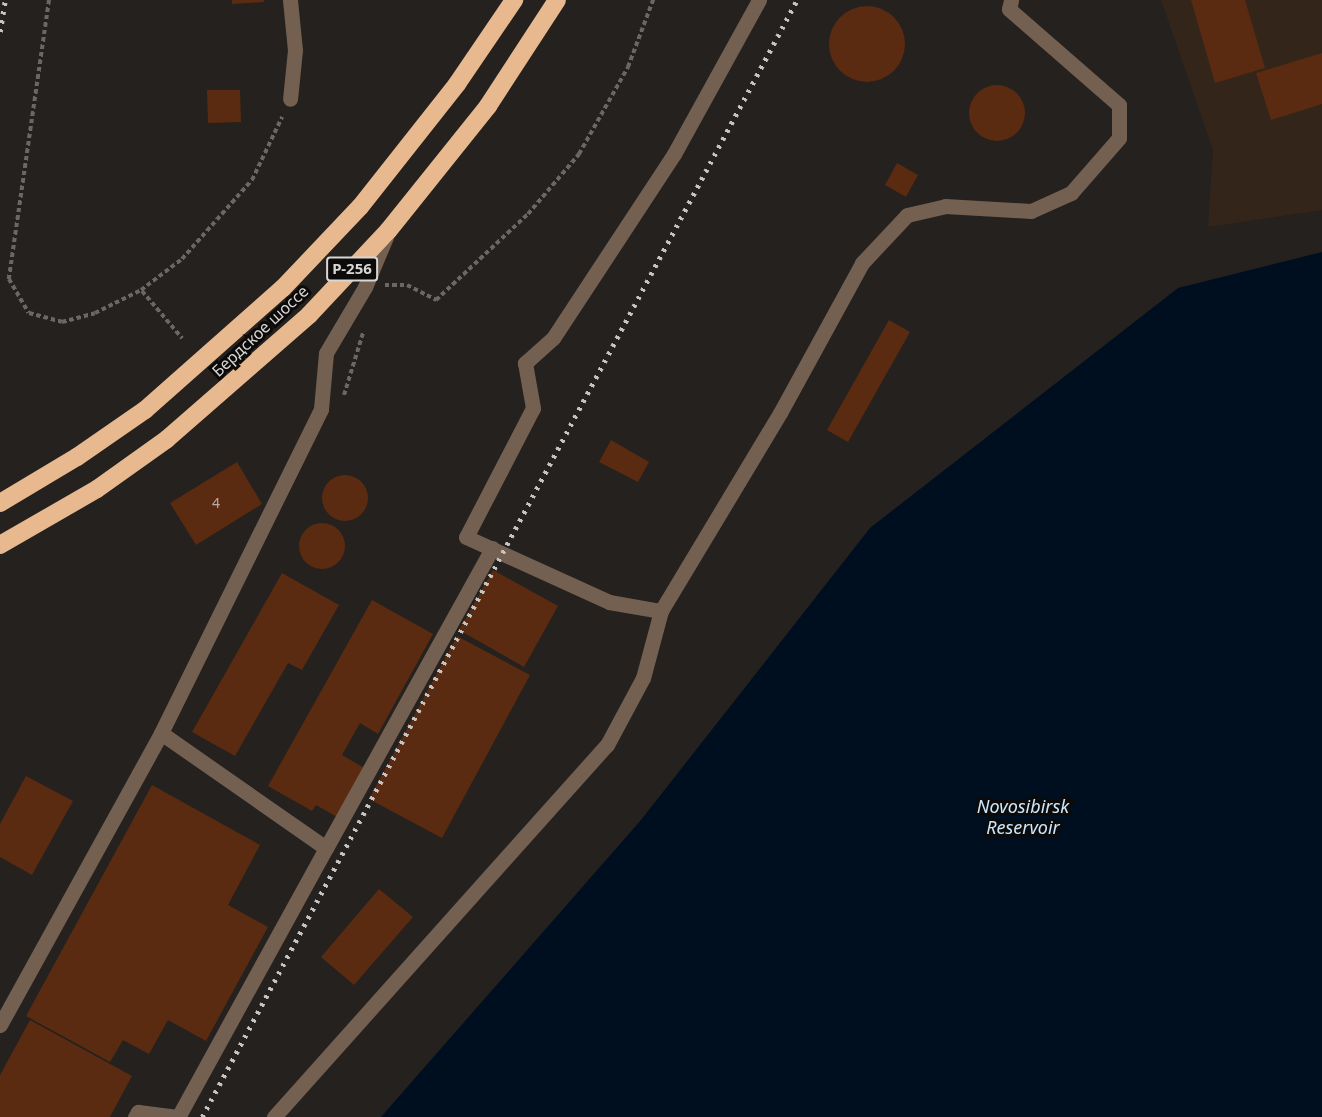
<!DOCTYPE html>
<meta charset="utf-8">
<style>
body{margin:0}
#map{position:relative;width:1322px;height:1117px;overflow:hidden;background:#24211e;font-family:"Noto Sans",sans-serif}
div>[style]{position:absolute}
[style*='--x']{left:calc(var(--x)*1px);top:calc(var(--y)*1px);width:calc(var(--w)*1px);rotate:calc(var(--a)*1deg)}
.industrial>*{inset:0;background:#34251a}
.water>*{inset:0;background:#000f1f}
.building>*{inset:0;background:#5a2b10}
.round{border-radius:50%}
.path>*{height:4px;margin-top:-2px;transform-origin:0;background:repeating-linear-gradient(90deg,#6a6765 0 4.5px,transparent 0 7.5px)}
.minor>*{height:15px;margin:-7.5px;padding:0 7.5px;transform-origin:7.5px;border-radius:7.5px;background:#746050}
.highway>*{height:18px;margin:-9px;padding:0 9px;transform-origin:9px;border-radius:9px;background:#e8b88e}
.rail>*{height:4.5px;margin-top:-2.25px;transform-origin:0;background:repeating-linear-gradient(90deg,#c6c4c2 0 3px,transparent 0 9px)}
span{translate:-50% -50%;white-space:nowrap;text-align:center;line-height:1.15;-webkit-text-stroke:6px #0c0b0a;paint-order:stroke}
.number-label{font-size:14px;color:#b9aca4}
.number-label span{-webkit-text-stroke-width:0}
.shield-label span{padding:2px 4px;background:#0c0b0a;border:2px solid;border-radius:4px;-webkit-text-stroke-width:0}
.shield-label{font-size:15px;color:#d9d7d5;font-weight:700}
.street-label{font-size:16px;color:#d9d7d5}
.water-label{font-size:18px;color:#cbe8fe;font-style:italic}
</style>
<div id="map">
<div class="industrial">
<div style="clip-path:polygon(1161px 0,1322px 0,1322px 210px,1208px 227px,1213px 150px)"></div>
</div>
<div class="water">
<div style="clip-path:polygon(1322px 252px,1322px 1117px,381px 1117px,641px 820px,870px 528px,1178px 288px)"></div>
</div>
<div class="building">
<div style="clip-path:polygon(232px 0,264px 0,264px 2px,232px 4px)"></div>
<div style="clip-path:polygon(1191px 0,1245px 0,1265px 68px,1215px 83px)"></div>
<div class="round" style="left:829px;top:6px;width:76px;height:76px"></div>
<div style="clip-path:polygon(1322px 53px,1322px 104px,1271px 120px,1256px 73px)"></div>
<div class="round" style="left:969px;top:85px;width:56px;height:56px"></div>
<div style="clip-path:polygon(207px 90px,240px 90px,241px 122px,208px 123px)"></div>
<div style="clip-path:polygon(897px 163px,918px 175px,906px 197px,885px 185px)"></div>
<div style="clip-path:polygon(889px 320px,910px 332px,848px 442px,827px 430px)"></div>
<div style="clip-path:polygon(611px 440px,649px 462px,638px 482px,599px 462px)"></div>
<div style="clip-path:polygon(237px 462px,262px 504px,196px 545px,170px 503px)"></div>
<div class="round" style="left:322px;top:475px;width:46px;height:46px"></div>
<div class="round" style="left:299px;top:523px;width:46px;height:46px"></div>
<div style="clip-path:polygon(493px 570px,558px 606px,524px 667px,459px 630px)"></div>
<div style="clip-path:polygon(282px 573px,339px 605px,302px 670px,288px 663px,235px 756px,192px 732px)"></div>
<div style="clip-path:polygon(372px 600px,433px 634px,378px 734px,360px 723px,342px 755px,366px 769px,339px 818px,316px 805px,312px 811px,268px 786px)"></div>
<div style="clip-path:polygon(457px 636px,530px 675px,442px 838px,369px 799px)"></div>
<div style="clip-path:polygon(26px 776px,73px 801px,32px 875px,0 857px,0 824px)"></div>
<div style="clip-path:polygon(152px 785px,260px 845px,228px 905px,268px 927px,206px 1041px,168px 1020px,149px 1054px,123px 1040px,110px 1062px,26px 1016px)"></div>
<div style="clip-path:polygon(379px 889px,413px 917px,354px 985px,321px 957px)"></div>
<div style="clip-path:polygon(30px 1020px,132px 1076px,110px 1117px,0 1117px,0 1075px)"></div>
</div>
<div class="path">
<div style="--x:49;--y:0;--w:282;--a:98.2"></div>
<div style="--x:9;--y:279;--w:39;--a:60"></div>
<div style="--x:29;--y:313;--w:34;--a:15"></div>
<div style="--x:62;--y:322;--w:34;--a:-15"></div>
<div style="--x:95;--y:313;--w:51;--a:-26.6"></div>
<div style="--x:141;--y:290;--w:51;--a:-37.1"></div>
<div style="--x:182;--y:259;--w:106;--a:-48.5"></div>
<div style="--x:252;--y:180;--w:70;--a:-64.5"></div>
<div style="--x:385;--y:285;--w:22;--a:0"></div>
<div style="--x:407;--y:285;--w:33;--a:27"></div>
<div style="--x:436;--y:300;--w:126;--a:-43.1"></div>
<div style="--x:528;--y:214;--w:79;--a:-49.6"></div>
<div style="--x:579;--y:154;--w:100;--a:-60.6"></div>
<div style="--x:628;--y:67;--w:72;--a:-69.5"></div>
<div style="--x:142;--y:291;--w:62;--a:49.6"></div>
<div style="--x:344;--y:395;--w:65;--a:-73"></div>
</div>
<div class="minor">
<div style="--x:290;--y:0;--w:50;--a:84.3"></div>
<div style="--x:295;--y:50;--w:49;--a:95.8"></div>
<div style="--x:759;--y:0;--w:176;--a:118.9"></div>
<div style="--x:674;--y:154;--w:220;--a:123.3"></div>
<div style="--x:553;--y:338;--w:38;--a:138"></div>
<div style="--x:525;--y:363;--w:46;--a:79.9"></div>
<div style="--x:533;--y:408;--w:145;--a:117.4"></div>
<div style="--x:466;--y:537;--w:157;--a:24.4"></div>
<div style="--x:609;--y:602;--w:53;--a:9.8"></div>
<div style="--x:661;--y:611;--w:231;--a:-59"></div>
<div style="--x:780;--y:413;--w:171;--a:-61.3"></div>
<div style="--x:862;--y:263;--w:66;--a:-46.8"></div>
<div style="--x:907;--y:215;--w:39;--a:-13"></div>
<div style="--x:945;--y:206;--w:86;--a:3.3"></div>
<div style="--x:1031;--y:211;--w:44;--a:-24.2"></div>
<div style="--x:1071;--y:193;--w:73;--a:-48.9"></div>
<div style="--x:1119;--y:138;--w:33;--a:-90"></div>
<div style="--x:1119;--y:105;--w:146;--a:-138.9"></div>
<div style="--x:1009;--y:9;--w:9;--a:-77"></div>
<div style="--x:161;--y:733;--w:201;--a:34.9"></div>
<div style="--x:326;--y:848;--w:307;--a:118.8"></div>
<div style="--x:326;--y:848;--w:343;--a:-61"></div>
<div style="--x:0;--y:1025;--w:333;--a:-61.1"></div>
<div style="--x:161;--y:733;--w:361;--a:-63.7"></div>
<div style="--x:321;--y:409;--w:56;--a:-84.9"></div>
<div style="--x:326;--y:353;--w:77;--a:-59.4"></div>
<div style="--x:365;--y:287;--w:54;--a:-67.2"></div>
<div style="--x:135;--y:1117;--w:6;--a:-59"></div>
<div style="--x:138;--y:1112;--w:40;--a:7.1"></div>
<div style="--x:274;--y:1117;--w:499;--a:-48.2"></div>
<div style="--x:607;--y:745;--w:76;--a:-61.8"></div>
<div style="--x:643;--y:678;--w:69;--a:-75"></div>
</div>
<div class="highway">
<div style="--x:0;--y:503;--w:90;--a:-30.9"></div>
<div style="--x:77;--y:457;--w:83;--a:-34.7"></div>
<div style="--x:145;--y:410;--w:184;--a:-41.5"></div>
<div style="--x:283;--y:288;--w:112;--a:-46.5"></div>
<div style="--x:360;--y:207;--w:157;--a:-51.7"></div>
<div style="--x:457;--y:84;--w:102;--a:-55.8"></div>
<div style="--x:0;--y:545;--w:112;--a:-30"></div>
<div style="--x:97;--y:489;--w:86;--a:-35.5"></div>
<div style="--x:167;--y:439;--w:189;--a:-41.1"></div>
<div style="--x:309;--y:315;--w:115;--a:-46.8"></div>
<div style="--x:388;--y:231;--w:160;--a:-51.3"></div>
<div style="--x:488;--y:106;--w:126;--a:-56.9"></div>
</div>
<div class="rail">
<div style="--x:0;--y:32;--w:32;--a:-81"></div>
<div style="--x:202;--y:1117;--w:1266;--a:-61.96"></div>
</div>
<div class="number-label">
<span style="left:216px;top:503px">4</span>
</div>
<div class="shield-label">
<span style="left:352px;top:269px">Р-256</span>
</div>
<div class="street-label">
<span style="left:260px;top:331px;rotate:-43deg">Бердское шоссе</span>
</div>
<div class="water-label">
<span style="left:1023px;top:817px">Novosibirsk<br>Reservoir</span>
</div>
</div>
